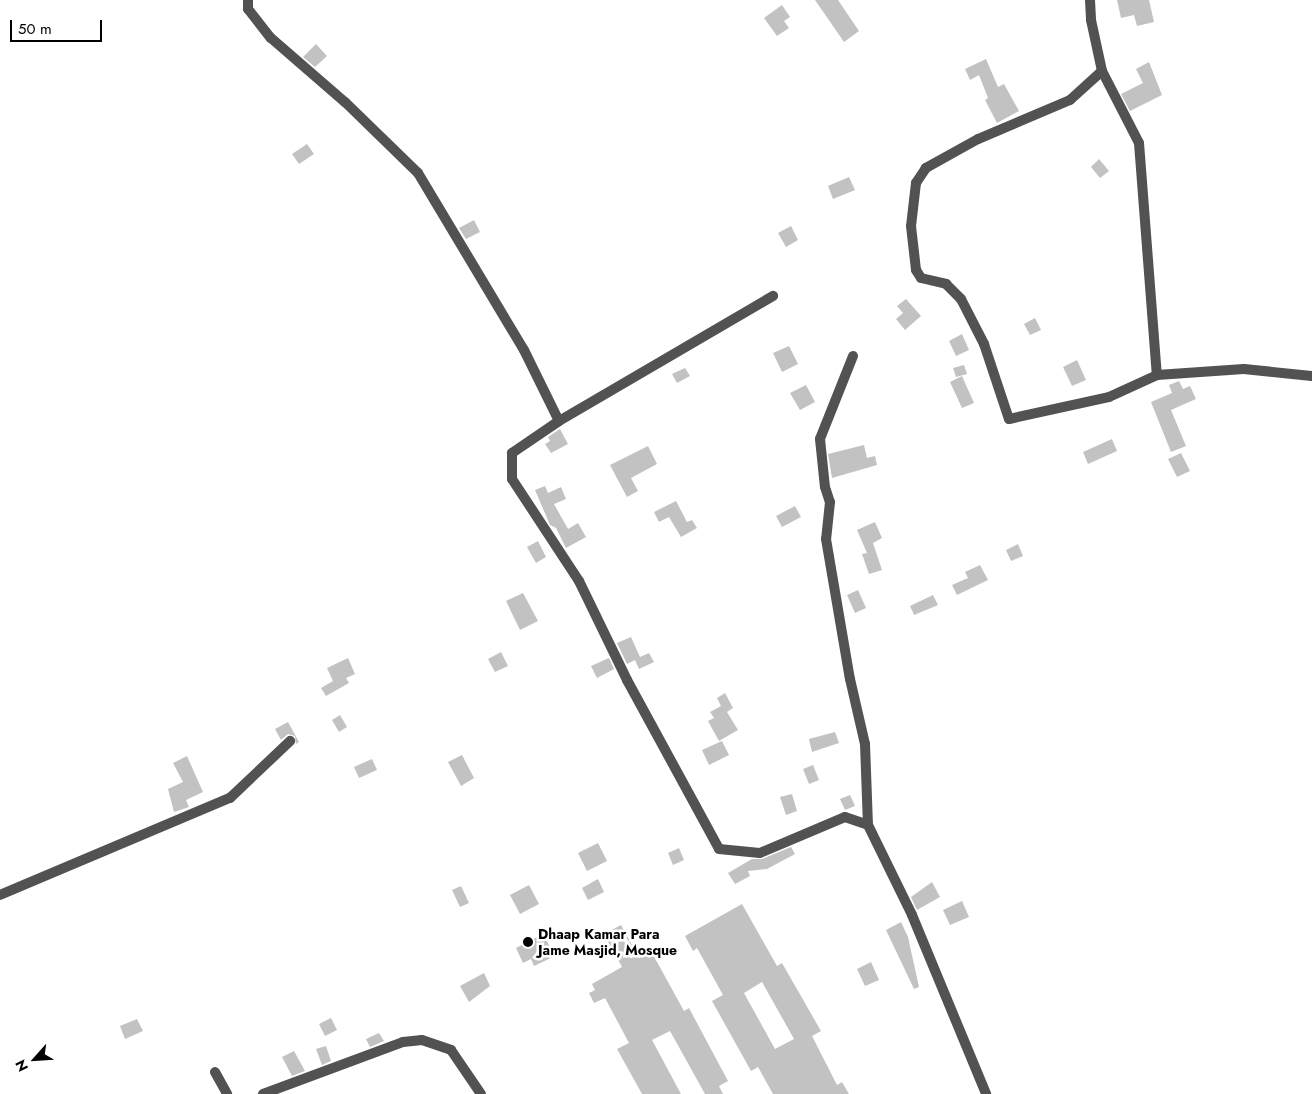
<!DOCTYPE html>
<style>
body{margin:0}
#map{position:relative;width:1312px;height:1094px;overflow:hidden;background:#fff;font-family:Jost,sans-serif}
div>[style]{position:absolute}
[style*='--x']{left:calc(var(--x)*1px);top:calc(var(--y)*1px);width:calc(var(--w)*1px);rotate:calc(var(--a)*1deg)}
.building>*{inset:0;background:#c2c2c2}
.minor>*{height:10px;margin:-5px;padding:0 5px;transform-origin:5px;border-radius:5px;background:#525252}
.dots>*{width:14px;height:14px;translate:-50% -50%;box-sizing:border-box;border:2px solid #fff;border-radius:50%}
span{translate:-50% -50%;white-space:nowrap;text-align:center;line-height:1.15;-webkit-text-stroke:5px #fff;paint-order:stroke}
.poi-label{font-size:14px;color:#000;font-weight:700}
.left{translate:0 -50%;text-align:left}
.north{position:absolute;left:10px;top:1034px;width:50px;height:50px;-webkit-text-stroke:4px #fff;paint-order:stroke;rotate:244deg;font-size:14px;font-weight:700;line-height:20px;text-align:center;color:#000}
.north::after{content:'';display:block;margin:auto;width:18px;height:22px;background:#000;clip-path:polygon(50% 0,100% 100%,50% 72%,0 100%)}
.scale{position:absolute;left:10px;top:20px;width:92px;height:22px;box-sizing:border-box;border:2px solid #000;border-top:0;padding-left:6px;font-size:15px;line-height:18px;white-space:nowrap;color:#000;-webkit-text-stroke:4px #fff;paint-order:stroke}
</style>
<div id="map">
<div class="building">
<div style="clip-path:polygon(815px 0,838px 0,859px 31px,844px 42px)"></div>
<div style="clip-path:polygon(1117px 0,1149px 0,1154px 22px,1137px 26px,1134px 15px,1121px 18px)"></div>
<div style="clip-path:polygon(782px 5px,790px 17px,784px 21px,789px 28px,777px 36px,764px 18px)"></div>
<div style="clip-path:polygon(316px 44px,327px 56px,315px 67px,303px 57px)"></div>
<div style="clip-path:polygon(986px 59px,998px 87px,1004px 84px,1019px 111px,997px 123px,985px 100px,988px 98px,979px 75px,970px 80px,965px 69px)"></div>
<div style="clip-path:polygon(1149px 62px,1162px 95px,1130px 111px,1121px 94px,1143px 83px,1136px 69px)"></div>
<div style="clip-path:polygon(307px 144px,314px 154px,299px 164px,292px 154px)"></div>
<div style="clip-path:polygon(1099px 159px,1109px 171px,1100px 178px,1091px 167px)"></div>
<div style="clip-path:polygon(849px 177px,855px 190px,833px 199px,828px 186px)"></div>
<div style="clip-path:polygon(474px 220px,480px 232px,466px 239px,459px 228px)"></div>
<div style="clip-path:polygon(791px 226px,798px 240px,786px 247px,778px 233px)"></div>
<div style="clip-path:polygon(906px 299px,921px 316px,905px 330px,896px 319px,903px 313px,897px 306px)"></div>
<div style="clip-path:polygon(1035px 318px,1041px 330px,1030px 335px,1024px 324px)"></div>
<div style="clip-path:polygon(962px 334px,969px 350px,956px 356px,949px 341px)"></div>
<div style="clip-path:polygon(789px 346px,798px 364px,782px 372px,773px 353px)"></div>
<div style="clip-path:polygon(1077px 360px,1086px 380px,1072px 386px,1063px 367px)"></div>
<div style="clip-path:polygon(964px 365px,967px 374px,956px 377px,953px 368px)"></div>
<div style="clip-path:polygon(685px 368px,690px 376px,677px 383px,672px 374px)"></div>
<div style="clip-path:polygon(962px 376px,974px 403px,962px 408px,950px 382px)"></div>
<div style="clip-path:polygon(1179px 381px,1183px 389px,1190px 386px,1196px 399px,1171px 410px,1186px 446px,1171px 452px,1151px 402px,1172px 393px,1169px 385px)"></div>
<div style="clip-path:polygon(806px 385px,815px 402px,800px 410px,790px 393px)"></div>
<div style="clip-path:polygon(560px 429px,568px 444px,551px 453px,545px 444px,550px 441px,548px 437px)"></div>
<div style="clip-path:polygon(1112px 439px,1117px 451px,1088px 464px,1083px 452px)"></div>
<div style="clip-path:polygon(864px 445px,867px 458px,875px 456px,877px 465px,832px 478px,828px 454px)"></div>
<div style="clip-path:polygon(648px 446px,657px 464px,631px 478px,638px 491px,627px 497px,610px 465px)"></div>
<div style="clip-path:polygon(1181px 453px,1190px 471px,1177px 477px,1168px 459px)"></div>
<div style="clip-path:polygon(545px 486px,548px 493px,561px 487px,566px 499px,554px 504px,568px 529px,578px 523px,586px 537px,566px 548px,556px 528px,550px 525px,535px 490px)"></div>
<div style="clip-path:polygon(676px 501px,687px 522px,692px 520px,697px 528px,681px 537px,669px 517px,659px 522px,654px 512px)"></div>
<div style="clip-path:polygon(795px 506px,801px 517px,782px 527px,776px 516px)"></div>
<div style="clip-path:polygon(875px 522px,882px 538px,873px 543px,882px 570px,869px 574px,862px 554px,867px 553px,857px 530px)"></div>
<div style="clip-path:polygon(538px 541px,546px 557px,536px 563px,527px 547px)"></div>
<div style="clip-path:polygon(1018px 544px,1023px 556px,1011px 561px,1006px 550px)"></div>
<div style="clip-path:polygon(980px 565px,988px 580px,957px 595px,952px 585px,968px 578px,965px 572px)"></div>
<div style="clip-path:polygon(858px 590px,866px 608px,855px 613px,847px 595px)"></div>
<div style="clip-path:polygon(523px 593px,538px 621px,520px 630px,506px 601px)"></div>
<div style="clip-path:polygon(933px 595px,938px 605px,914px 615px,910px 606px)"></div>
<div style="clip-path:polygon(631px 637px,640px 657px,649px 653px,654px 662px,639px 669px,635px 660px,627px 664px,617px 643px)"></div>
<div style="clip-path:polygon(501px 652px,508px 666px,495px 672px,488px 659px)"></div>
<div style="clip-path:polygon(348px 658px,355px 674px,346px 678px,349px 683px,326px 696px,321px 688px,333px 681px,327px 668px)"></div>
<div style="clip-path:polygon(609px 658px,614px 669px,597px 678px,591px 666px)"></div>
<div style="clip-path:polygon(725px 693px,733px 708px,727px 712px,738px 730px,719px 741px,708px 721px,714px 718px,710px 712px,721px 706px,717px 698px)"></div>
<div style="clip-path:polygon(340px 715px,347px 727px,339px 732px,332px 720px)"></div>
<div style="clip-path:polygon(288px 722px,299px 742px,296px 744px,295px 736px,288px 734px,281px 740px,275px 729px)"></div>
<div style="clip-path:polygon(835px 732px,839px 743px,812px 752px,809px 739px)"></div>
<div style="clip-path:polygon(722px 741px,729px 755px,709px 765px,702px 750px)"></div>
<div style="clip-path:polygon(462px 755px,474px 778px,461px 786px,448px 762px)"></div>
<div style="clip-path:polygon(187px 756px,203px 792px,186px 800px,189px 807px,174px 812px,168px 789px,183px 782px,173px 763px)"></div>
<div style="clip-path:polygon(372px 759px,377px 770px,359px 778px,354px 767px)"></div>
<div style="clip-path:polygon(813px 765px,819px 780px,809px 784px,803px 769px)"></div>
<div style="clip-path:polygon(792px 794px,797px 811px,786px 815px,780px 797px)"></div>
<div style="clip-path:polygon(850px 795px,855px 806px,845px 810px,840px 799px)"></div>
<div style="clip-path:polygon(598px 843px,607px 861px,587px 871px,578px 853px)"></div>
<div style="clip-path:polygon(791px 847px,795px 854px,767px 869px,748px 871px,750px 876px,735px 884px,728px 873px,752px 859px,762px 859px)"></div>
<div style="clip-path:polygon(679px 848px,684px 860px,673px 865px,668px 853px)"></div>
<div style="clip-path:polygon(598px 879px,604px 892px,588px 900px,582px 888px)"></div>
<div style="clip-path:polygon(932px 882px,940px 897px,917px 910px,911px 897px)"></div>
<div style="clip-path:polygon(529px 885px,539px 904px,520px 914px,510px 895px)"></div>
<div style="clip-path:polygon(461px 886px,469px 903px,460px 907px,452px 890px)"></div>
<div style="clip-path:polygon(962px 901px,969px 917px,950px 925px,943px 910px)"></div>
<div style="clip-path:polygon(evenodd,742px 904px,777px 966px,782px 963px,821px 1031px,812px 1036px,837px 1085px,842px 1082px,849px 1094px,773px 1094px,758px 1067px,751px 1071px,712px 1001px,723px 995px,697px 948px,693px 951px,685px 936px,742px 904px,762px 982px,794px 1039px,775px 1049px,744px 993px,762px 982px)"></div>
<div style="clip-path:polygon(901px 922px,908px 937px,919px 987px,914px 989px,886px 930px)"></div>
<div style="clip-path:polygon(621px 925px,639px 958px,651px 951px,684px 1011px,689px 1008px,728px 1081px,719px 1086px,723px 1094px,705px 1094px,670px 1031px,652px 1040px,681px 1094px,642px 1094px,617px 1049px,629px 1043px,605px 998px,594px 1003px,589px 993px,595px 990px,592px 984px,622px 967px,604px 934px)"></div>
<div style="clip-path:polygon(543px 934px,555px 956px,534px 966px,531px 959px,523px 963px,516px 948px)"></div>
<div style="clip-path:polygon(871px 962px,879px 980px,865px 986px,857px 969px)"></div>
<div style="clip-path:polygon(484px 973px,490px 986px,469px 1002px,460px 986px)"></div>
<div style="clip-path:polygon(331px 1018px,337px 1030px,325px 1036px,319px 1024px)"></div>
<div style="clip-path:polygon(137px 1019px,143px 1031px,125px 1039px,120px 1026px)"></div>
<div style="clip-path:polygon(379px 1033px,384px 1041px,370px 1047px,366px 1039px)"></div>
<div style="clip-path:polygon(326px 1046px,331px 1061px,322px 1065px,316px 1049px)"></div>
<div style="clip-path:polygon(294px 1051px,305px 1071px,292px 1076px,282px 1057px)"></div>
</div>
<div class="minor">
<div style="--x:248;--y:0;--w:9;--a:90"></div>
<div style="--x:248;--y:9;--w:37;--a:52"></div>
<div style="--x:271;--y:38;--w:98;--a:40.9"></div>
<div style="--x:345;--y:102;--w:102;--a:44.2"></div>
<div style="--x:418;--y:173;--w:206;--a:59.1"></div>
<div style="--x:524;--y:350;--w:79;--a:63.8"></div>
<div style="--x:559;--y:421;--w:57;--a:145.8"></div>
<div style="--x:512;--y:453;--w:26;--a:90"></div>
<div style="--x:512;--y:479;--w:122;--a:56.7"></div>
<div style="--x:579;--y:581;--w:110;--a:64.1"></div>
<div style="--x:627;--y:680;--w:192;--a:61.4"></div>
<div style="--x:719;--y:849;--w:41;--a:5.6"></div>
<div style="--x:760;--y:853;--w:92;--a:-23"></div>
<div style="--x:845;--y:817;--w:24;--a:19"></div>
<div style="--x:868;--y:825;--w:100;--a:63.9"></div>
<div style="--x:912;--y:915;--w:194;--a:67.5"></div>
<div style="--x:1090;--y:0;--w:20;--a:87"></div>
<div style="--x:1091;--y:20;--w:52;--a:77.8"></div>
<div style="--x:1102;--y:71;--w:81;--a:62.8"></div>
<div style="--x:1139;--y:143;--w:233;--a:85.6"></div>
<div style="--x:1157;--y:375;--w:87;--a:-3.9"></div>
<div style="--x:1244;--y:369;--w:68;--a:5.9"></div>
<div style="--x:1102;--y:71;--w:43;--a:137.8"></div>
<div style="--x:1070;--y:100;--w:100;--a:157"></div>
<div style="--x:978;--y:139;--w:60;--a:150.9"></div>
<div style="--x:926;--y:168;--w:18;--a:124"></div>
<div style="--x:916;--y:183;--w:43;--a:96.6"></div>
<div style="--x:911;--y:226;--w:44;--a:83.5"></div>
<div style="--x:916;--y:270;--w:9;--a:58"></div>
<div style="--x:921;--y:278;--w:26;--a:13"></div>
<div style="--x:946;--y:284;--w:21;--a:45"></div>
<div style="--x:961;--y:299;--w:51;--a:62.9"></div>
<div style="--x:984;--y:344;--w:79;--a:71.6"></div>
<div style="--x:1009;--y:419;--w:102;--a:-12.4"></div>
<div style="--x:1109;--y:397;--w:53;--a:-24.6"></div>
<div style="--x:853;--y:356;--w:89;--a:111.7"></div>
<div style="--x:820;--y:439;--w:48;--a:84.1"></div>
<div style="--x:825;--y:487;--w:16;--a:72"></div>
<div style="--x:830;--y:502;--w:37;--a:96"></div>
<div style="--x:826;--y:539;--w:142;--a:80.3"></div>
<div style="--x:850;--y:679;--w:67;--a:77"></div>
<div style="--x:865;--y:744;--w:81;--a:87.9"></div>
<div style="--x:559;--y:421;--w:248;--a:-30.3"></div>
<div style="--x:0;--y:895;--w:250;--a:-22.9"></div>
<div style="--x:230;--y:798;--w:83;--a:-43.5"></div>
<div style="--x:215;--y:1072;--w:25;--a:61"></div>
<div style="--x:263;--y:1094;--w:149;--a:-20.4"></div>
<div style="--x:403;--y:1042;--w:19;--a:-6"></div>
<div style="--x:422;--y:1040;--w:31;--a:19"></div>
<div style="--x:451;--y:1050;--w:53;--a:55.7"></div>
</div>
<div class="dots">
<div style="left:528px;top:942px;background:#000"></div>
</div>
<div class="poi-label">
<span class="left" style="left:538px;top:942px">Dhaap Kamar Para<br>Jame Masjid, Mosque</span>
</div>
<div class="north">N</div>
<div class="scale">50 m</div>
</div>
